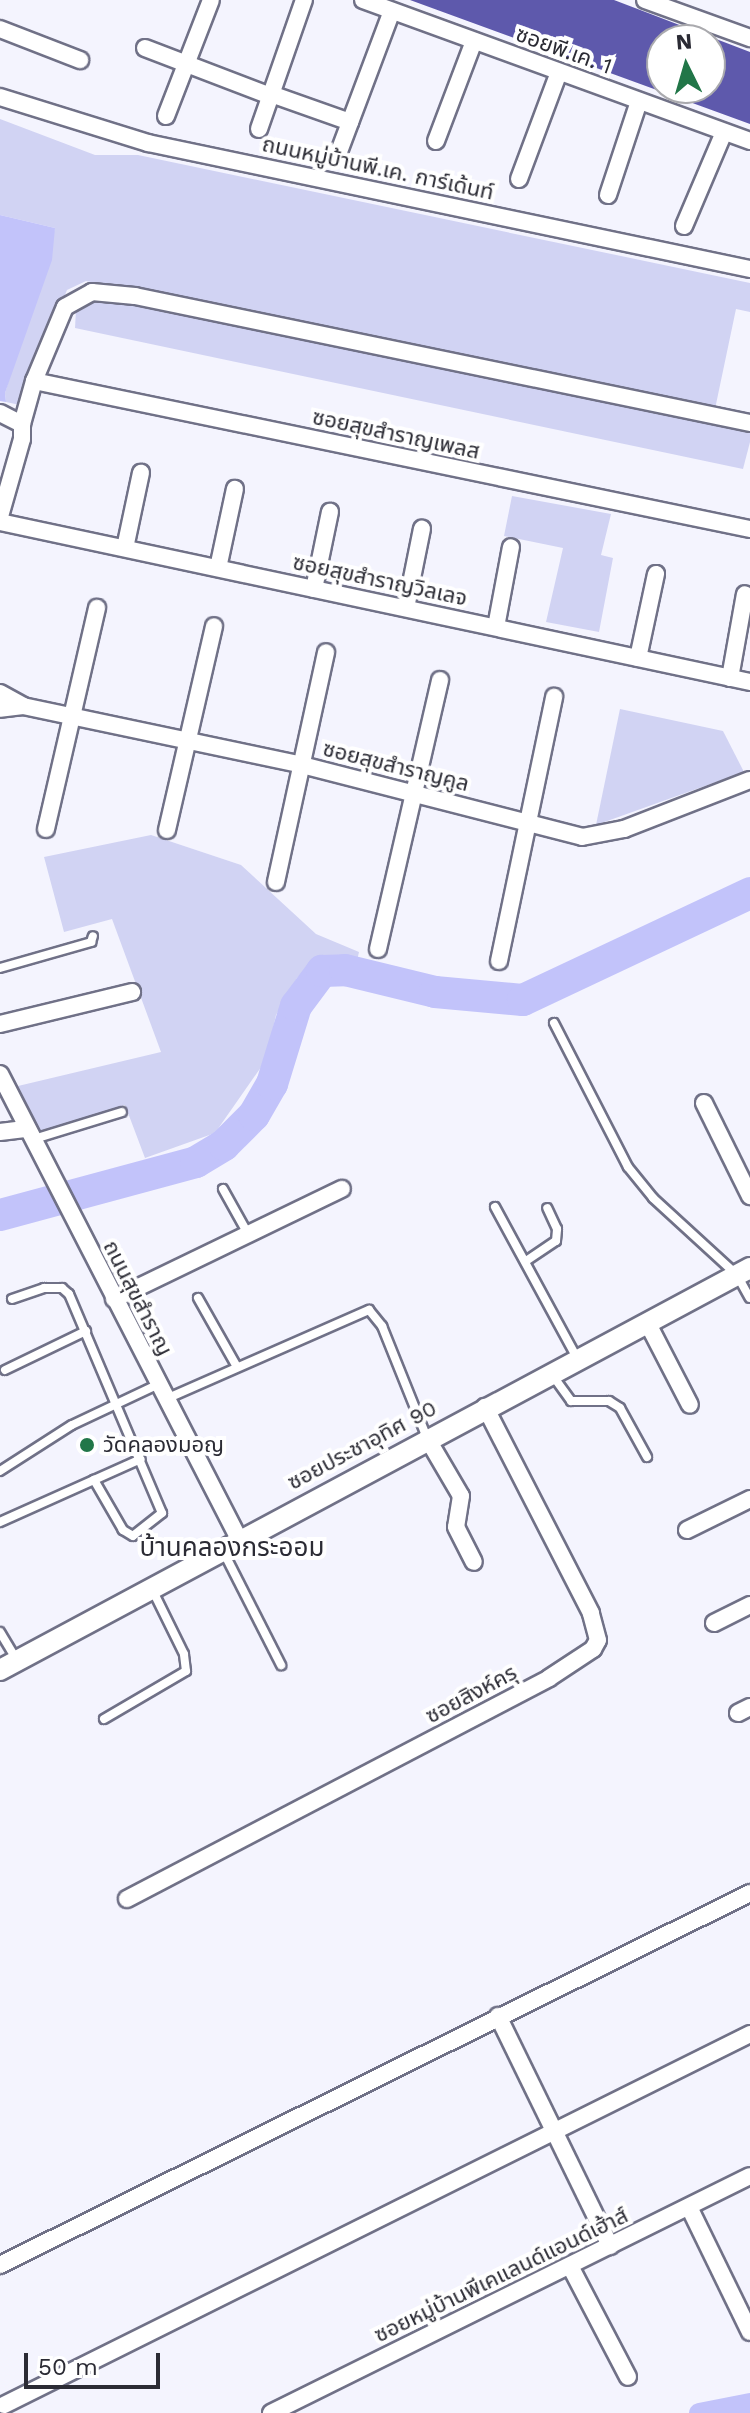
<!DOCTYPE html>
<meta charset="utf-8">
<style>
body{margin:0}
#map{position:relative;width:750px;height:2413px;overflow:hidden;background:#f4f4fe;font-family:"Work Sans","Noto Sans Thai",sans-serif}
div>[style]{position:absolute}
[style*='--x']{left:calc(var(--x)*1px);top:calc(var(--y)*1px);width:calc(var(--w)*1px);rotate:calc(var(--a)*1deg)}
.green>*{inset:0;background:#d1d3f3}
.water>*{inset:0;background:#c2c3fa}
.canal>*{height:20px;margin:-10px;padding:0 10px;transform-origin:10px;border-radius:10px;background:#c2c3fa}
.river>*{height:32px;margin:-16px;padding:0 16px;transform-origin:16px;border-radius:16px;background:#c2c3fa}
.building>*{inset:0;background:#5e59ac}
.roads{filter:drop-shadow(2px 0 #707187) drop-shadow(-2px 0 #707187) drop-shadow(0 2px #707187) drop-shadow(0 -2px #707187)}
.service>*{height:8px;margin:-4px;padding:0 4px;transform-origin:4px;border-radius:4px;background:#fff}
.minor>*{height:16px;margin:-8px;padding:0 8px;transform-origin:8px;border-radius:8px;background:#fff}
.tertiary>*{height:20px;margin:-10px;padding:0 10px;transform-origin:10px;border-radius:10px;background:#fff}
.dots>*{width:22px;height:22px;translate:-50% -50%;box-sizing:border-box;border:4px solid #fff;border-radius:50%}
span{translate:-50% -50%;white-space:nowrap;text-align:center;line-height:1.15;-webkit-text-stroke:8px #fff;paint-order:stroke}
.street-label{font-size:22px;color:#2b2b34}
.poi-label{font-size:22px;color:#2b2b34}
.left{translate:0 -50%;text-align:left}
.quarter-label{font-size:26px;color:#2b2b34}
.north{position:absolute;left:646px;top:24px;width:80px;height:80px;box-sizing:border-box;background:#fff;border:2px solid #aaaaae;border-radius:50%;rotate:355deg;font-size:22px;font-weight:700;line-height:32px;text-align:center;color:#2b2b34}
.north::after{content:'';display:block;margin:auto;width:28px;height:36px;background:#217648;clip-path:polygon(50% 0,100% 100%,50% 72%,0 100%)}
.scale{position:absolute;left:24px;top:2353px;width:136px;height:36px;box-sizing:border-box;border:4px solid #2b2b34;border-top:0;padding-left:10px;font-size:24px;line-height:28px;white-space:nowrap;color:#2b2b34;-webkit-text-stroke:6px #fff;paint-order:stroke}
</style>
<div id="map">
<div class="green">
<div style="clip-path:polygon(0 119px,95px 155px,138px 155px,750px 283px,750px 312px,736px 309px,715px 409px,86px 281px,67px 290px,20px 405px,6px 402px,5px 393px,55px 228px,0 215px)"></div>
<div style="clip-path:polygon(103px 299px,750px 430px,750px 442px,743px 469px,75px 328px,76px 310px)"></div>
<div style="clip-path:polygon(512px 496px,611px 514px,601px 555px,613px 558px,599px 632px,546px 622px,563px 548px,504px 536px)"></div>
<div style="clip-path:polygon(620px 709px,723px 731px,744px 772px,596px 825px)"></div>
<div style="clip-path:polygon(151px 835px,241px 865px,316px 934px,359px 952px,357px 961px,310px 965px,297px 978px,276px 1015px,266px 1060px,215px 1133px,145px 1158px,125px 1105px,40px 1131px,18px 1086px,161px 1052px,112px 919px,64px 932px,44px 857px)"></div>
</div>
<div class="water">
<div style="clip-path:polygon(0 215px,55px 228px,52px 260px,5px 393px,6px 402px,0 401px)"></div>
</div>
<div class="canal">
<div style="--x:699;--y:2413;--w:52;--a:-11.1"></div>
</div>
<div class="river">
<div style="--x:0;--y:1215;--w:203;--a:-15.1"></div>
<div style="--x:196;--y:1162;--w:33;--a:-31"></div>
<div style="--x:224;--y:1145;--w:42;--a:-45"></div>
<div style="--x:254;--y:1115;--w:36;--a:-60"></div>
<div style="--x:272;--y:1084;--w:82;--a:-72.9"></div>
<div style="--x:296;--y:1006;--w:44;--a:-53.4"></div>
<div style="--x:322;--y:971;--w:23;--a:-2"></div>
<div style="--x:345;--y:970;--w:93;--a:13.7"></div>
<div style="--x:435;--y:992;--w:88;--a:5.2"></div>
<div style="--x:523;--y:1000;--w:251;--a:-25.2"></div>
</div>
<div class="building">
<div style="clip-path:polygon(evenodd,410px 0,614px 0,635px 8px,750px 52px,750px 124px,410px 0,662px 40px,710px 40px,710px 88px,662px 88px,662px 40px)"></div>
</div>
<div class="roads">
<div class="service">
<div style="--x:0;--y:968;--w:95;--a:-15.9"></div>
<div style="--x:91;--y:942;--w:6;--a:-72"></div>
<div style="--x:554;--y:1023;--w:162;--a:62.8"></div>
<div style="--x:628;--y:1167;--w:40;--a:51"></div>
<div style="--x:653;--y:1198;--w:114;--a:42.5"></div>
<div style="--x:737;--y:1275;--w:26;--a:61"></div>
<div style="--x:31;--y:1140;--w:95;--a:-17.1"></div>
<div style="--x:223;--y:1189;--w:51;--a:60.9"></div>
<div style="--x:495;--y:1207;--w:172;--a:61.5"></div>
<div style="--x:526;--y:1261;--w:36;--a:-34"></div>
<div style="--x:556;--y:1241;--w:12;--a:-85"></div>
<div style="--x:557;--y:1229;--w:23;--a:-115"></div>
<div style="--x:198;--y:1298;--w:79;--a:60.5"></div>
<div style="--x:12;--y:1299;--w:34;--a:-19"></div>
<div style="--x:44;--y:1288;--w:18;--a:0"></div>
<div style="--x:62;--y:1288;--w:9;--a:41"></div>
<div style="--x:69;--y:1294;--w:238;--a:67"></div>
<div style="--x:162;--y:1513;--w:37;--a:142"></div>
<div style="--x:133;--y:1536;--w:12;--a:-149"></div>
<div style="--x:123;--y:1530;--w:58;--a:-120.1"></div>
<div style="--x:5;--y:1370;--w:90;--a:-25.7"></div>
<div style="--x:553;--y:1376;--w:31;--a:54"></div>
<div style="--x:571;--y:1401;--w:38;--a:0"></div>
<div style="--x:609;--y:1401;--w:13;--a:32"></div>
<div style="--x:620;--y:1408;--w:56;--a:61.1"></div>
<div style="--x:166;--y:1399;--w:222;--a:-23.7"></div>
<div style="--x:369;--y:1310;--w:21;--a:51"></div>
<div style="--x:382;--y:1326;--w:121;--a:68.1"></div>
<div style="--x:0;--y:1471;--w:85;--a:-32.6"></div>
<div style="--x:72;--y:1425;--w:94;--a:-25.2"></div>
<div style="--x:0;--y:1522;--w:154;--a:-24.1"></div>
<div style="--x:224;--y:1553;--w:126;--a:63"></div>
<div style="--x:0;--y:1632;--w:33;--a:59"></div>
<div style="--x:104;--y:1719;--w:95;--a:-30.3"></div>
<div style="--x:186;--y:1671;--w:17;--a:-97"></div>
<div style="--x:184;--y:1654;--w:72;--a:-116.2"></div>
</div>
<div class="minor">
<div style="--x:363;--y:0;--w:412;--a:20"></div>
<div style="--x:645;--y:0;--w:112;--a:19.9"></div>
<div style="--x:0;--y:29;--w:86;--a:21.2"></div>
<div style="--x:145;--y:48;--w:135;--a:20.9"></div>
<div style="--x:271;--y:94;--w:84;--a:19.5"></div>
<div style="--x:0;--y:97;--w:155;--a:17.3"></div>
<div style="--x:148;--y:143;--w:615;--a:11.82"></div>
<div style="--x:166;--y:116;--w:124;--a:-68.8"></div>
<div style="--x:259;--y:129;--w:137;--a:-70.8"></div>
<div style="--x:436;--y:141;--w:107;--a:-69.2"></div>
<div style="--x:337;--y:157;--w:156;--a:-69.4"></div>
<div style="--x:519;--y:179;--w:114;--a:-69.5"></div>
<div style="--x:608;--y:195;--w:99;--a:-71.7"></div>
<div style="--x:684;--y:226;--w:102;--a:-66.9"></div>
<div style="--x:34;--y:381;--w:731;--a:11.68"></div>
<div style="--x:0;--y:413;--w:25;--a:27"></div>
<div style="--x:22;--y:424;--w:15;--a:90"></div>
<div style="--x:22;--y:439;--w:80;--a:105.9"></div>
<div style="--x:22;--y:424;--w:45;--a:-74.4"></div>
<div style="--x:34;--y:381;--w:80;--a:-67.3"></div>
<div style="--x:65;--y:307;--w:31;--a:-29"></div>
<div style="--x:92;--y:292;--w:43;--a:5.3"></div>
<div style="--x:135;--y:296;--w:628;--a:11.67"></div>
<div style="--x:0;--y:522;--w:767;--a:12.04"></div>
<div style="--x:125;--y:548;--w:77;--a:-78"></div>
<div style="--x:218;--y:568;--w:81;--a:-77.9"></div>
<div style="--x:314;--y:589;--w:79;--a:-78.3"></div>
<div style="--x:406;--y:608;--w:81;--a:-78.6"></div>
<div style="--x:496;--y:627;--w:81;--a:-79.4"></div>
<div style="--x:638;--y:658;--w:86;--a:-77.9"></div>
<div style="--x:730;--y:678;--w:85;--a:-79.9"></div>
<div style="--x:0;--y:693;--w:26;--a:29"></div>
<div style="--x:23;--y:706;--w:23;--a:173"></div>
<div style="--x:23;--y:706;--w:285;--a:11.9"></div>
<div style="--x:302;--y:765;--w:289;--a:14.4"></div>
<div style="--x:582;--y:837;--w:43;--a:-10.8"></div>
<div style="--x:624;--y:829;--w:135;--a:-21.3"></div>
<div style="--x:46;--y:829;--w:227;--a:-77"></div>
<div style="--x:167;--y:830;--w:209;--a:-77"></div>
<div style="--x:276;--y:882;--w:235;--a:-77.7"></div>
<div style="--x:378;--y:949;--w:276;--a:-77"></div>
<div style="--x:499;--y:961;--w:270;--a:-78.2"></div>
<div style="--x:0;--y:1024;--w:136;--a:-13.6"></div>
<div style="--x:0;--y:1074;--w:523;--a:62.8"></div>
<div style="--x:704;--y:1103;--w:104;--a:63.7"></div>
<div style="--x:0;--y:1132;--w:25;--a:-7"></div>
<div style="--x:114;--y:1299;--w:253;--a:-25.8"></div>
<div style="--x:647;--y:1322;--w:93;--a:62.6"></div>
<div style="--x:427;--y:1438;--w:67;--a:59.6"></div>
<div style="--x:461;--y:1496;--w:31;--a:99"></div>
<div style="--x:456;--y:1527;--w:39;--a:63"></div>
<div style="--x:687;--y:1530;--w:70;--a:-26.2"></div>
<div style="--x:714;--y:1623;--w:40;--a:-26.6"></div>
<div style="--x:738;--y:1713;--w:13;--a:-27"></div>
<div style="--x:127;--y:1899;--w:476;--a:-27.6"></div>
<div style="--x:549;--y:1678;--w:53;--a:-33.4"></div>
<div style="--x:593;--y:1649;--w:10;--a:-61"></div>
<div style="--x:598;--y:1640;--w:28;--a:-105"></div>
<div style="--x:591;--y:1613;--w:232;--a:-117.2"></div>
<div style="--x:498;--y:2016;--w:256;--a:64"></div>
<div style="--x:689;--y:2207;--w:139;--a:64"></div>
<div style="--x:0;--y:2265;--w:837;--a:-26.38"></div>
<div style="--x:570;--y:2266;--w:125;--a:62.4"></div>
<div style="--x:4;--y:2405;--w:833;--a:-26.44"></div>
<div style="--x:271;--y:2413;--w:534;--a:-26.33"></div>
</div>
<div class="tertiary">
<div style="--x:0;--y:1670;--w:851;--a:-28.19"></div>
</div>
</div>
<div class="dots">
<div style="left:87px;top:1445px;background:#217648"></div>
</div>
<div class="street-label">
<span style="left:564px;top:50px;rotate:20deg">ซอยพี.เค. 1</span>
<span style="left:378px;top:168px;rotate:12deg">ถนนหมู่บ้านพี.เค. การ์เด้นท์</span>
<span style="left:396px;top:434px;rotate:12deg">ซอยสุขสำราญเพลส</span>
<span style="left:380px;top:580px;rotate:12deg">ซอยสุขสำราญวิลเลจ</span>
<span style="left:396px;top:766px;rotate:14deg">ซอยสุขสำราญคูล</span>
<span style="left:138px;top:1298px;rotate:63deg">ถนนสุขสำราญ</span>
<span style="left:362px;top:1445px;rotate:-28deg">ซอยประชาอุทิศ 90</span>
<span style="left:471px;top:1694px;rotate:-28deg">ซอยสิงห์ครุ</span>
<span style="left:501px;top:2275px;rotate:-26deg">ซอยหมู่บ้านพีเคแลนด์แอนด์เฮ้าส์</span>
</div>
<div class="poi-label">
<span class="left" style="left:103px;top:1445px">วัดคลองมอญ</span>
</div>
<div class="quarter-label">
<span style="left:232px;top:1548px">บ้านคลองกระออม</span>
</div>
<div class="north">N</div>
<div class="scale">50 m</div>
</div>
